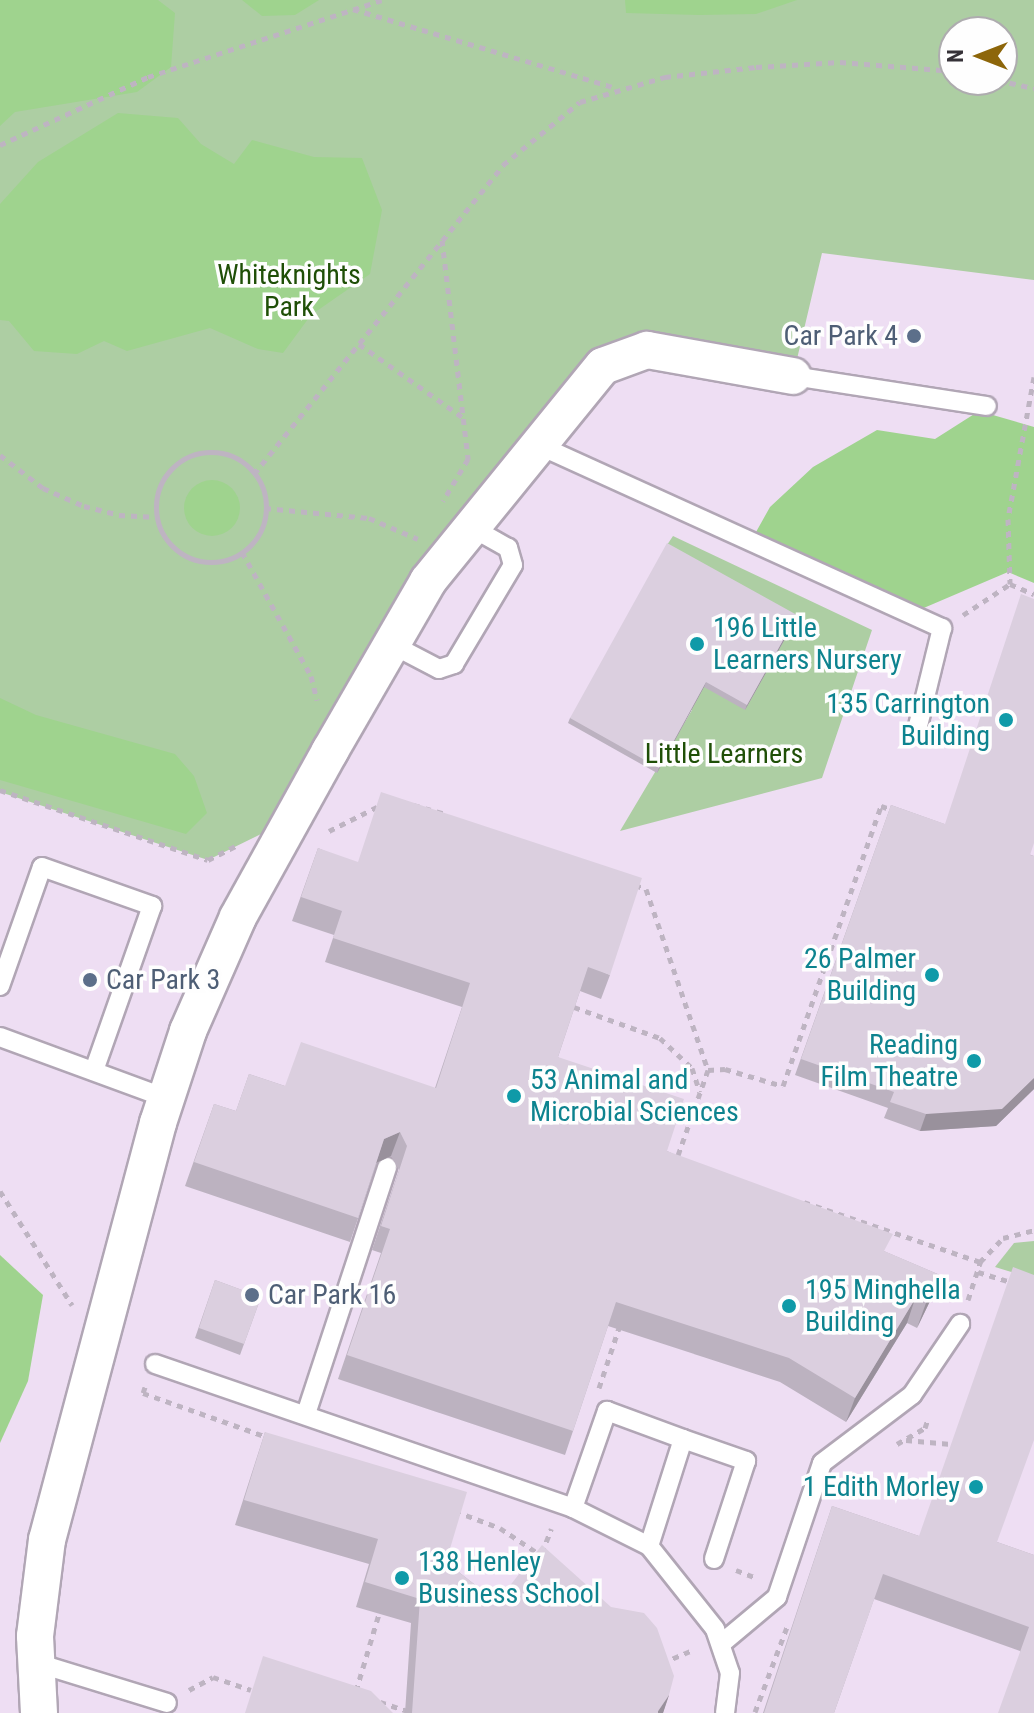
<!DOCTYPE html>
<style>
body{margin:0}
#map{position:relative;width:1034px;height:1713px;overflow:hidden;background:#f8ecfd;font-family:"Roboto Condensed",sans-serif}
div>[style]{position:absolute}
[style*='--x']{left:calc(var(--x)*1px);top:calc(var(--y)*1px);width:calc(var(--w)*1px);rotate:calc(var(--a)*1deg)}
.built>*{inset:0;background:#eedef3}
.green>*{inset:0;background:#adcea3}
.forest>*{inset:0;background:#9fd38e}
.round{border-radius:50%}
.path>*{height:5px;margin-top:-2.5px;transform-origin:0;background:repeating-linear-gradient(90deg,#beb4c2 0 6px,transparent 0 12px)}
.path>.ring{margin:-2.5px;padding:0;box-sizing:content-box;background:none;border:5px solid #beb4c2;border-radius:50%}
.roads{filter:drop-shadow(2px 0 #b1a6b5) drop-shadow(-2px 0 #b1a6b5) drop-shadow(0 2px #b1a6b5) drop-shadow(0 -2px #b1a6b5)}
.lane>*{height:18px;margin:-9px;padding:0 9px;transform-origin:9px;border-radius:9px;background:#fff}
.street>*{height:36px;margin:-18px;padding:0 18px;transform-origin:18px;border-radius:18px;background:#fff}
.wall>*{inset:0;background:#bcb2c0}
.shaded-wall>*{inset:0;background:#99919c}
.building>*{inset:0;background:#dbcfdf}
.dots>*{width:22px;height:22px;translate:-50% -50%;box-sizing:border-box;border:4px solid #fefefe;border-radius:50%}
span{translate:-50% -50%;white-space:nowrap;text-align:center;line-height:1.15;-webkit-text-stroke:7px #fefefe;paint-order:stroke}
.park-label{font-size:28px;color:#1f4f07}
.service-label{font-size:28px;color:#4e5e75}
.right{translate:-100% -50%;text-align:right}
.left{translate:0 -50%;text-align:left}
.culture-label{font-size:28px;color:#0d838f}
.north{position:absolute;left:938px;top:16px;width:80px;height:80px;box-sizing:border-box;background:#fefefe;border:2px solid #aeacaf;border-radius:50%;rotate:270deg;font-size:22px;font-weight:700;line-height:32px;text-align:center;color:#363238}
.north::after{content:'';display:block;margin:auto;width:28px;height:36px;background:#8d660a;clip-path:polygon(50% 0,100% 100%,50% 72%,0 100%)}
</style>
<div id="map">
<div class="built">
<div style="clip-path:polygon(evenodd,0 0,1034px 0,1034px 1713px,0 1713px,0 0,954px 32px,1002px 32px,1002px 80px,954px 80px,954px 32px)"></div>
</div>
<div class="green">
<div style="clip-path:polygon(evenodd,0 0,1034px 0,1034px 280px,822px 253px,793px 376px,603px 366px,267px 831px,208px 860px,0 792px,0 0,954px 32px,1002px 32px,1002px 80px,954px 80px,954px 32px)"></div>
<div style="clip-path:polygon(673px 536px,872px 630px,822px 778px,620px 831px,692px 710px,665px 548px)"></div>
<div style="clip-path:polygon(1034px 1241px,1034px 1279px,995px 1267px,1014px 1243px)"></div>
</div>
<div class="forest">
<div style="clip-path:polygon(0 0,158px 0,175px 13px,171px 67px,137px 92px,15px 112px,0 126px)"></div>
<div style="clip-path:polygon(242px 0,319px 0,295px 15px,262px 16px)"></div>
<div style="clip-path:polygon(625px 0,797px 0,756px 14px,699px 15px,626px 13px)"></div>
<div style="clip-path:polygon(118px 113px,178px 118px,201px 144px,234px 164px,252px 140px,314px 157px,362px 158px,382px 210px,370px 274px,311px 315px,283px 353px,258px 349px,210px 328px,127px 351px,104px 341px,77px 354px,34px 351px,9px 321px,0 320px,0 204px,38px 162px)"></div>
<div style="clip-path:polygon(979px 411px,1034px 427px,1034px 583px,1008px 572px,919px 610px,756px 532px,770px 507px,813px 467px,877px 430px,935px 439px)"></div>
<div class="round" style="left:184px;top:480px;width:56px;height:56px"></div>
<div style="clip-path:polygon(0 698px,36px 715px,175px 754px,194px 776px,207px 813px,186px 834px,0 780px)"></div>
<div style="clip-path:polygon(0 1255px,43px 1295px,28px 1381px,0 1443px)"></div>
</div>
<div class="path">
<div style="--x:353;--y:9;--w:275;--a:16.7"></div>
<div style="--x:998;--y:80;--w:37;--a:13"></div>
<div style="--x:0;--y:145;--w:163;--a:-24.7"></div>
<div style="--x:148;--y:77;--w:246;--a:-18.2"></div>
<div style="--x:442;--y:240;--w:221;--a:83.2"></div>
<div style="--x:468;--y:459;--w:49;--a:120.8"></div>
<div style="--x:359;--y:344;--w:126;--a:35.3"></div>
<div style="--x:1034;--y:377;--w:144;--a:100.4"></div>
<div style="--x:1008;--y:519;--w:65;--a:88.2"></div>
<div style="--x:1010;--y:584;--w:26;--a:23"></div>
<div class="ring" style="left:156px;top:452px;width:105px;height:105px"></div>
<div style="--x:0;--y:455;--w:54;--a:37.5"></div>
<div style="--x:43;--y:488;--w:45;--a:23.7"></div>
<div style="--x:84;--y:506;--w:36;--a:14"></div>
<div style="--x:119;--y:515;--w:38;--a:3"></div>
<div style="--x:254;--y:474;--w:397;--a:-51.1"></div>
<div style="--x:503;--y:165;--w:99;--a:-39.3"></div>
<div style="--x:580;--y:102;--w:89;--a:-16.4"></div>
<div style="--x:665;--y:77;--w:92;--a:-6.3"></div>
<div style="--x:756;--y:67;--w:84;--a:-3.4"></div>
<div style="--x:840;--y:62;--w:114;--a:4.5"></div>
<div style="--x:265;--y:508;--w:104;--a:5.5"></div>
<div style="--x:369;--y:518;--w:53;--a:23.2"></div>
<div style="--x:242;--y:552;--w:142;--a:60.9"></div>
<div style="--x:311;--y:676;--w:25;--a:76"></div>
<div style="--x:963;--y:615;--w:56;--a:-33.4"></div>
<div style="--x:0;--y:790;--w:219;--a:18.6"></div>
<div style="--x:208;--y:860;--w:31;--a:-27"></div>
<div style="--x:402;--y:802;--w:46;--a:15.3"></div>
<div style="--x:329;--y:831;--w:58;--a:-26.6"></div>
<div style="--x:635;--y:885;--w:12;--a:20"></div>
<div style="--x:646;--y:889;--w:191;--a:71.1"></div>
<div style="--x:708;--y:1070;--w:93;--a:109.4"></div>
<div style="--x:574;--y:1007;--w:91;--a:19.8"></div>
<div style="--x:660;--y:1038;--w:44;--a:43.2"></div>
<div style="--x:692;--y:1068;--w:25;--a:72"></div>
<div style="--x:708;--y:1070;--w:17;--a:-3"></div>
<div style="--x:725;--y:1069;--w:60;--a:16.3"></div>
<div style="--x:783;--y:1086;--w:297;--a:-70.7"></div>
<div style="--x:881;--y:806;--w:13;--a:18"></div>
<div style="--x:0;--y:1191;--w:135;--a:57.7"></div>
<div style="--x:804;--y:1202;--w:186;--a:18.8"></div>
<div style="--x:978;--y:1272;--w:34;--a:17"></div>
<div style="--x:968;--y:1300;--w:40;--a:-72"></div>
<div style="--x:980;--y:1262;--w:33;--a:-46"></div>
<div style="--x:1003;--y:1238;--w:32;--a:-14"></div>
<div style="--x:145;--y:1387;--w:6;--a:108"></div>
<div style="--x:143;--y:1393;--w:132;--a:19.5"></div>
<div style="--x:599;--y:1388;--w:66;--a:-71.6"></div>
<div style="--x:906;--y:1440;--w:45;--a:5.1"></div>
<div style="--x:897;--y:1444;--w:32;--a:-30"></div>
<div style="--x:925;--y:1428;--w:9;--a:-72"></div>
<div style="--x:455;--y:1511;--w:48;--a:20.7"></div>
<div style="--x:500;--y:1528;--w:50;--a:33.7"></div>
<div style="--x:542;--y:1553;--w:26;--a:-69"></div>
<div style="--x:736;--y:1570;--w:19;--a:21"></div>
<div style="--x:662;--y:1663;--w:34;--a:-23"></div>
<div style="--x:189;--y:1690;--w:27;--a:-28"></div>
<div style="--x:213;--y:1677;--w:40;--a:18.9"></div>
<div style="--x:356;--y:1691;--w:80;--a:-73.4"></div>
<div style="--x:380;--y:1702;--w:35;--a:18"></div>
<div style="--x:755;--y:1712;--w:94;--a:-69.4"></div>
</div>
<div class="roads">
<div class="lane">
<div style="--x:793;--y:376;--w:196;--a:8.8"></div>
<div style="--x:536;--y:444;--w:446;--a:24.4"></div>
<div style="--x:942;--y:628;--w:101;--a:103.8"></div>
<div style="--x:391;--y:644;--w:54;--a:27.5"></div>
<div style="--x:439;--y:669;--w:16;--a:-18"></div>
<div style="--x:454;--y:664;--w:115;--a:-59.2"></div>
<div style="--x:513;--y:565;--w:18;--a:-106"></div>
<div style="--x:508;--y:548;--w:45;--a:-150.6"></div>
<div style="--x:0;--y:986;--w:126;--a:-70.6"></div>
<div style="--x:42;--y:867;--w:117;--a:19.5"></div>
<div style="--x:152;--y:906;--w:175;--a:109.4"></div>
<div style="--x:0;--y:1037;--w:177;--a:20.2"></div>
<div style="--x:155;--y:1364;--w:442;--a:19"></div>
<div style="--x:573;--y:1508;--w:85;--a:26.6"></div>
<div style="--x:649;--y:1546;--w:106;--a:51.5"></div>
<div style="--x:715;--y:1629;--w:46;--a:71.2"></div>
<div style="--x:730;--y:1673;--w:40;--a:97.1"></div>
<div style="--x:306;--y:1414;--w:260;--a:-71.8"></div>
<div style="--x:683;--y:1439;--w:67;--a:19.2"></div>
<div style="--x:746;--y:1461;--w:103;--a:108.1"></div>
<div style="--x:573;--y:1508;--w:103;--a:-70.7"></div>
<div style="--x:607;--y:1411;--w:81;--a:20.2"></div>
<div style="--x:683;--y:1439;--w:112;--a:107.6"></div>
<div style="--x:722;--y:1643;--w:72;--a:-39.9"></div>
<div style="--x:777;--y:1597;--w:141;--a:-71.4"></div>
<div style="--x:822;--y:1463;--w:113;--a:-37.1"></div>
<div style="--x:912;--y:1395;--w:86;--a:-55.9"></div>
<div style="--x:34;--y:1662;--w:139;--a:17.1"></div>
</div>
<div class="street">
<div style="--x:39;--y:1713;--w:77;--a:-93"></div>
<div style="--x:35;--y:1636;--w:97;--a:-82.9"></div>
<div style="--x:47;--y:1540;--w:432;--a:-75.1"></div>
<div style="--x:158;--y:1123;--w:97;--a:-71.9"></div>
<div style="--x:188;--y:1031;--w:124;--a:-66.3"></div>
<div style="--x:238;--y:917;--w:190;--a:-61"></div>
<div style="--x:330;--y:751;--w:196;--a:-60"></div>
<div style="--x:428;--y:581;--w:277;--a:-50.9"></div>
<div style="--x:603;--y:366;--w:47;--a:-20"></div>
<div style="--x:647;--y:350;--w:148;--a:10.1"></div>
</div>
</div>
<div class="wall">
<div style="clip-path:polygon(795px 621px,745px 710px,704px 687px,657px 773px,568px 723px,570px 718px)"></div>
<div style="clip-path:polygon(891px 805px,1034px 856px,1034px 1089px,996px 1126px,920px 1131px,884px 1118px,888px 1108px,795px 1075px)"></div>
<div style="clip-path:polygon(318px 848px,610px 975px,601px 999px,580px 991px,558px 1057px,667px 1151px,886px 1252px,940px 1275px,931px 1299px,917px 1328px,907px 1323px,846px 1422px,780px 1382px,608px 1326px,565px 1455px,338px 1379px,381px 1253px,372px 1250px,399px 1170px,391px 1156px,377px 1163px,350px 1242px,185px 1186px,214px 1104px,236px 1111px,249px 1074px,285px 1086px,435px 1088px,462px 1007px,325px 962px,334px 935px,292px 921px)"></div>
<div style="clip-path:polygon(215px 1280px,261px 1297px,240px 1355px,195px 1338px)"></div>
<div style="clip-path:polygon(265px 1432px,446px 1562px,497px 1602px,669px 1695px,663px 1713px,405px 1713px,411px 1623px,356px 1607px,369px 1564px,235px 1525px)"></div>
<div style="clip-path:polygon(832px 1506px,919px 1536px,997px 1542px,1034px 1555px,1034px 1713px,1020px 1651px,874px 1599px,834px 1713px,763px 1713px)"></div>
</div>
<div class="shaded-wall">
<div style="clip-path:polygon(797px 615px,795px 621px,745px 710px,747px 705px)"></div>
<div style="clip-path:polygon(706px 682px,704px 687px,657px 773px,659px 768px)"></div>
<div style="clip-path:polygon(1034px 1078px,1034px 1089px,996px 1126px,920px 1131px,926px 1114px)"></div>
<div style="clip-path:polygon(400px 1132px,391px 1156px,376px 1163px,384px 1139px)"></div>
<div style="clip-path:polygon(940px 1275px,931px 1299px,917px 1328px,926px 1303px)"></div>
<div style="clip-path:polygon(915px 1299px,907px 1323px,846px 1422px,855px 1398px)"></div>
<div style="clip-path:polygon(669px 1695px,663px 1713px,657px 1713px)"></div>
</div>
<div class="building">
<div style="clip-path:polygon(667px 543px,797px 615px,747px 705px,706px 682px,659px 768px,570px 718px)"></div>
<div style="clip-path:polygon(1021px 594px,1034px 599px,1034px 843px,1030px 855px,1034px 856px,1034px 1078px,1002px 1109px,926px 1114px,890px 1102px,894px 1092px,801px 1059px,891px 805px,945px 824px)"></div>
<div style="clip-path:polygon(381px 792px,642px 878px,610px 975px,588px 967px,558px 1057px,684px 1099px,667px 1151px,893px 1234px,884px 1251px,940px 1275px,926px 1303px,915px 1299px,855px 1398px,789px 1358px,616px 1302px,573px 1431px,347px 1355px,390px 1229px,381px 1226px,407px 1146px,400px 1132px,384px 1139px,358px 1218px,194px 1162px,214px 1104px,236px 1111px,249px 1074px,285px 1086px,301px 1042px,436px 1088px,470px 983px,333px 938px,342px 911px,301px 897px,318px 848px,358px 862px)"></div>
<div style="clip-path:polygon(1013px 1267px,1034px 1275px,1034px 1440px,997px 1542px,1034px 1555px,1034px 1713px,998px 1713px,1029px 1627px,883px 1574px,834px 1713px,764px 1713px,832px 1506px,919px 1536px)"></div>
<div style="clip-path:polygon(215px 1280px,261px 1297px,244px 1344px,199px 1328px)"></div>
<div style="clip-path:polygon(265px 1432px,467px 1492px,446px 1562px,497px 1602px,542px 1545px,611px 1607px,644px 1613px,657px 1628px,674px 1676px,669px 1695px,658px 1711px,658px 1713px,412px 1713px,420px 1599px,365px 1582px,378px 1539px,244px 1500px)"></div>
<div style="clip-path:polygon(263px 1656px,371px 1691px,393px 1713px,245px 1713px)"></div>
</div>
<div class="dots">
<div style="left:914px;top:336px;background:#5c6f8a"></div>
<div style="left:697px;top:644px;background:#0f9aa8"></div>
<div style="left:1006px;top:720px;background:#0f9aa8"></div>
<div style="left:932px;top:975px;background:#0f9aa8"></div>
<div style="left:90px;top:980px;background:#5c6f8a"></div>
<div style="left:974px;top:1061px;background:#0f9aa8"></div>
<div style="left:514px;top:1096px;background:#0f9aa8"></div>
<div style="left:252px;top:1295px;background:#5c6f8a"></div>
<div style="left:789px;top:1306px;background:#0f9aa8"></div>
<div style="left:976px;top:1487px;background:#0f9aa8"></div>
<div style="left:402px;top:1578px;background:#0f9aa8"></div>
</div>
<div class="park-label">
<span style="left:289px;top:291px">Whiteknights<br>Park</span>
<span style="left:724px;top:754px">Little Learners</span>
</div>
<div class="service-label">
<span class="right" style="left:898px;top:336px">Car Park 4</span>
<span class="left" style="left:106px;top:980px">Car Park 3</span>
<span class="left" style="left:268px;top:1295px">Car Park 16</span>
</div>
<div class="culture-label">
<span class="left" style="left:713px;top:644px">196 Little<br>Learners Nursery</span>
<span class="right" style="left:990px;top:720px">135 Carrington<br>Building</span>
<span class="right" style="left:916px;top:975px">26 Palmer<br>Building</span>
<span class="right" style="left:958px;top:1061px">Reading<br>Film Theatre</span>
<span class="left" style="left:530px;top:1096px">53 Animal and<br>Microbial Sciences</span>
<span class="left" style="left:805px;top:1306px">195 Minghella<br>Building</span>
<span class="right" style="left:960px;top:1487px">1 Edith Morley</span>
<span class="left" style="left:418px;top:1578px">138 Henley<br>Business School</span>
</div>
<div class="north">N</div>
</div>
